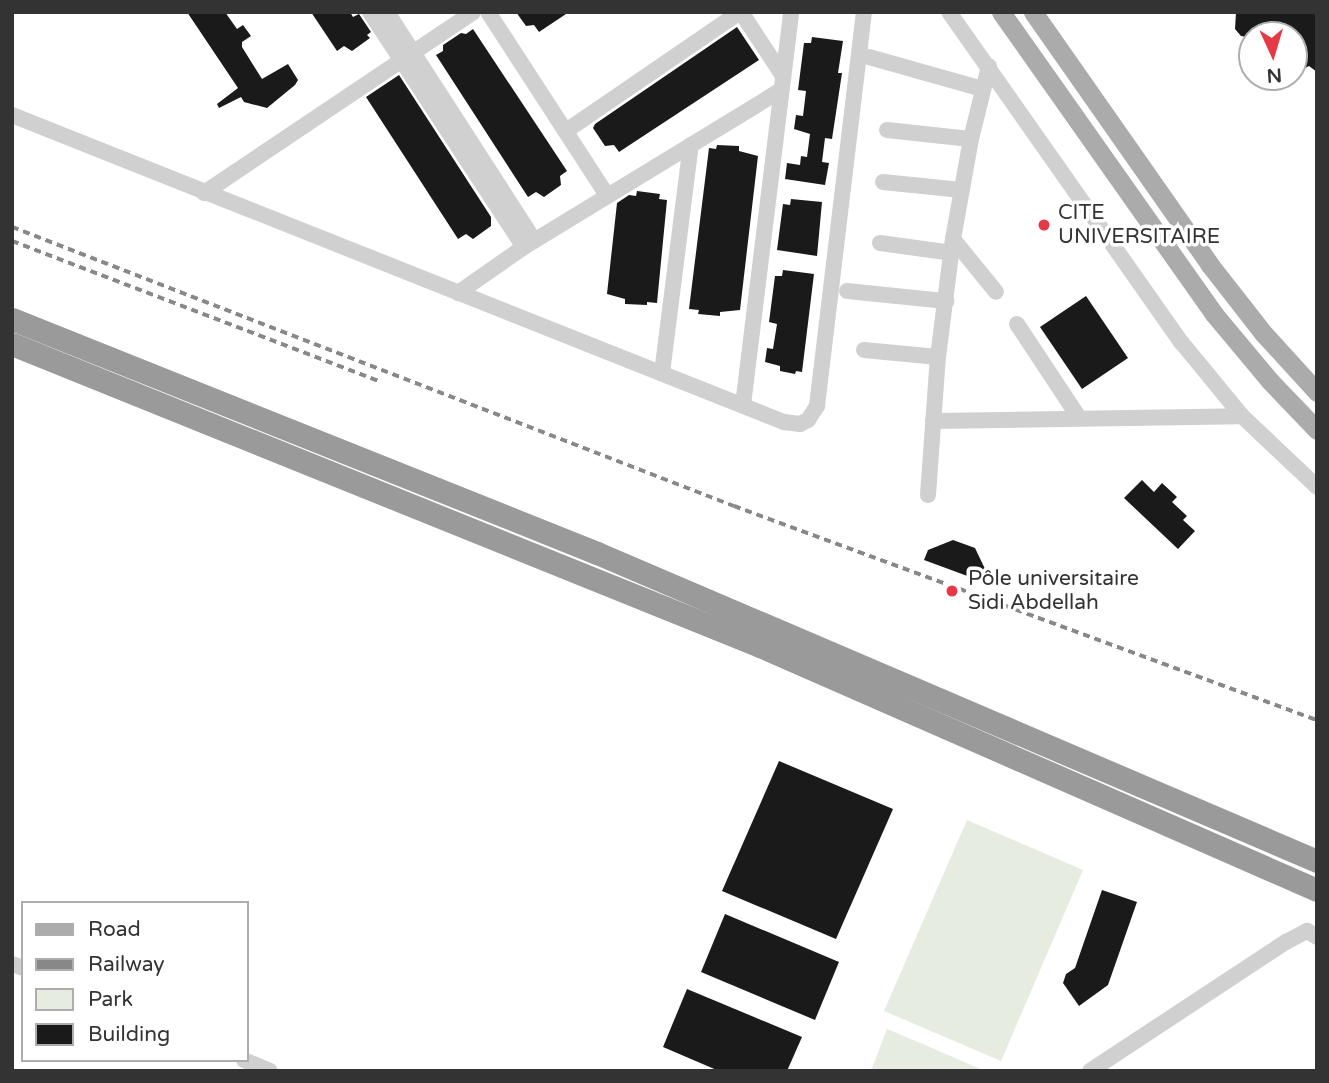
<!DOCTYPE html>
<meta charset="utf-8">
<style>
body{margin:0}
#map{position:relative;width:1329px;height:1083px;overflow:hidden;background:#fff;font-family:"Varela Round",sans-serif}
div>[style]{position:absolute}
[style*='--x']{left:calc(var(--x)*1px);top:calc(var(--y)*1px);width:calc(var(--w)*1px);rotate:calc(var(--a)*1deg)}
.green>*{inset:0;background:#e6ecdf}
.building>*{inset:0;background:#1a1a1a}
.minor>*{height:16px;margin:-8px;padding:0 8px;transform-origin:8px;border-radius:8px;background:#d0d0d0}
.major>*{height:19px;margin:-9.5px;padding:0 9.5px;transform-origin:9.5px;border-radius:9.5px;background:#ababab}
.highway>*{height:23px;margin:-11.5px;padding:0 11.5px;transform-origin:11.5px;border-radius:11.5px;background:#9a9a9a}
.rail>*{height:3.5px;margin-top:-1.75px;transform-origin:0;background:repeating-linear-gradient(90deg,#888 0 7px,transparent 0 12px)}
.dots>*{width:19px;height:19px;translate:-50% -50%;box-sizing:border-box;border:4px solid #fff;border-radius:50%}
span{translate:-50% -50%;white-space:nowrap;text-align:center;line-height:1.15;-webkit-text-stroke:7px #fff;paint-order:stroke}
.poi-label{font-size:21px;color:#333}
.left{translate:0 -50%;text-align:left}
.frame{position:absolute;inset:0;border:14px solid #333;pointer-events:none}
.legend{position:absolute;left:21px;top:901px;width:228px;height:161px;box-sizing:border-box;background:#fff;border:2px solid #adadad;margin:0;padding:9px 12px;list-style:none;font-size:21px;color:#333}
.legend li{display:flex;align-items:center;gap:14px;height:35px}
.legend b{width:35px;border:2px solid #adadad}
.north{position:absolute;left:1238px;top:21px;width:70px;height:70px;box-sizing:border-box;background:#fff;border:2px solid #adadad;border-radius:50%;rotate:176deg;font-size:19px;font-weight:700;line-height:28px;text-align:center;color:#333}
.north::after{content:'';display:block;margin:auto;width:24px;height:32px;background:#e63946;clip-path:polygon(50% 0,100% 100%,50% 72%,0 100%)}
</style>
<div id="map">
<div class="green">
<div style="clip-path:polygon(967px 820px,1083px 870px,1001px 1061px,884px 1011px)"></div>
<div style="clip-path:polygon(887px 1029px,925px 1045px,985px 1071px,871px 1071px)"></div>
</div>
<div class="building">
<div style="clip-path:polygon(187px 12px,225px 12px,237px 29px,243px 25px,251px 36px,242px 42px,242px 47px,262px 79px,288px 64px,298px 80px,295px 85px,267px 108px,244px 102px,241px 97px,219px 108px,217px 104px,238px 88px)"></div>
<div style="clip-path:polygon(311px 12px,350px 12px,353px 17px,359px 14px,371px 32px,367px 35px,370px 38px,352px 51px,344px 46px,337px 51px)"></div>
<div style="clip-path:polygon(516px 12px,569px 12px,539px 32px,534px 25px,526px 26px)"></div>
<div style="clip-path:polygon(1236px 12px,1317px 12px,1317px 72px,1309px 66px,1294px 74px,1294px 35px,1279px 35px,1273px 25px,1263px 35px,1252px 35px,1252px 38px,1241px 36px,1235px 29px)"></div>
<div style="clip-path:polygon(737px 27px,759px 60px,619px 152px,614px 145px,605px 146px,593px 128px,595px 124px)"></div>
<div style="clip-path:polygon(473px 29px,567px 171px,560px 176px,561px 185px,544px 197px,536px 192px,528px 197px,436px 55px,443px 51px,443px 45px,461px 33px,466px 34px)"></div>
<div style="clip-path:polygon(812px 37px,843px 41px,838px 73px,842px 73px,832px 139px,825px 138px,822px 162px,829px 163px,825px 185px,785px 179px,787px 163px,800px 165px,801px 156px,807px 157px,810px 134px,794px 129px,796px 115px,803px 116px,806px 91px,798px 90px,804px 43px,811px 43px)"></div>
<div style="clip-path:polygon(399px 75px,491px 217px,491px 226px,473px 239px,466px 234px,458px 239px,366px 97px)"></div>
<div style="clip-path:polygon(717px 145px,739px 146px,739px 151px,758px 156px,740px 310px,720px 312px,720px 316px,698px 314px,699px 310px,689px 309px,709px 148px,716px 149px)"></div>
<div style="clip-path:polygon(637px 191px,660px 194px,659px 199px,667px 200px,657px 303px,647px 302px,647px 305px,625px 304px,625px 299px,607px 294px,617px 203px,629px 195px,636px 196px)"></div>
<div style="clip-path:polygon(791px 199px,822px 202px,817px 256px,777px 250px,783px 204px,790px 205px)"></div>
<div style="clip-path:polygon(783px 270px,814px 274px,802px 372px,796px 371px,795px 374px,780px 371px,780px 366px,765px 362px,767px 348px,773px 349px,777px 324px,769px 322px,775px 276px,782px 276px)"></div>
<div style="clip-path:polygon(1086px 296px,1128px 358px,1082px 389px,1040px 327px)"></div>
<div style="clip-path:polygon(1142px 480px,1154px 492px,1162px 483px,1177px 497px,1172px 502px,1187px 516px,1183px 520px,1195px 531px,1178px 549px,1124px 498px)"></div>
<div style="clip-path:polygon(953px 540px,975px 548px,986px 571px,981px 581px,924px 560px,928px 550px)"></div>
<div style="clip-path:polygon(779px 761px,893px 809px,836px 939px,722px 891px)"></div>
<div style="clip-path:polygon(1102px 890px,1137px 902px,1108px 985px,1079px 1006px,1063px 983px,1066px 974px,1075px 968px)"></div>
<div style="clip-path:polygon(725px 914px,839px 962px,815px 1020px,701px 972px)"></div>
<div style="clip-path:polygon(687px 989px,802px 1037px,787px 1071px,719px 1071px,663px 1047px)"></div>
</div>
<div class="minor">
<div style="--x:370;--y:12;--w:281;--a:56.8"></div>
<div style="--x:387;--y:12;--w:271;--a:57.2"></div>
<div style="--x:488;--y:12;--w:218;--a:57"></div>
<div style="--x:741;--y:12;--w:77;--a:56.7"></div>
<div style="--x:949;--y:12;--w:405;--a:54.9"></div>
<div style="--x:1182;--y:343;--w:94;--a:50.6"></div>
<div style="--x:1242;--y:416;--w:103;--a:43.4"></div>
<div style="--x:869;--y:57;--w:118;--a:15.7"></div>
<div style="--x:12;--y:115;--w:831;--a:21.69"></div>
<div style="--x:784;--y:422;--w:16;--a:7"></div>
<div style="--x:800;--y:424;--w:9;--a:-27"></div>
<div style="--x:808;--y:420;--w:17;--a:-57"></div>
<div style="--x:817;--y:406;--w:397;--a:-83.2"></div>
<div style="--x:887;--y:130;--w:84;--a:6.1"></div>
<div style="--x:566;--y:131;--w:211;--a:-34.4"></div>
<div style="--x:883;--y:182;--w:79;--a:5.8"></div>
<div style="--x:204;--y:193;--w:324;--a:-33.9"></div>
<div style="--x:953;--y:239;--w:68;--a:50.9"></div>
<div style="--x:880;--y:243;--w:73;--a:7.9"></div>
<div style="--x:847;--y:291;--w:100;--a:5.8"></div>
<div style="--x:458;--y:293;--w:80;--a:-34.9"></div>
<div style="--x:524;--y:247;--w:301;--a:-31.4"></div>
<div style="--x:1017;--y:324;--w:110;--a:56.5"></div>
<div style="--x:864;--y:350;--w:74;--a:5.4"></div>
<div style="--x:662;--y:373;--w:230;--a:-82.8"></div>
<div style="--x:743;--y:405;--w:396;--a:-83"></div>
<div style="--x:933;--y:421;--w:309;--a:-0.9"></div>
<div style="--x:928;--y:495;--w:138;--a:-85.9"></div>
<div style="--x:938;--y:357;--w:119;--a:-82.8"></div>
<div style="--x:953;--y:239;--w:102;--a:-79.8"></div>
<div style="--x:971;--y:139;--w:75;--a:-76.1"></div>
<div style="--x:12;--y:964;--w:12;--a:20"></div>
<div style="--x:244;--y:1060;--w:28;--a:23"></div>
<div style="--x:1090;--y:1071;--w:235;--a:-33.4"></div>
<div style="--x:1286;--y:942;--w:24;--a:-28"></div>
<div style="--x:1307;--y:931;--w:12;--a:31"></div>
</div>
<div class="major">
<div style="--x:1001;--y:12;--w:370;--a:54.8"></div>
<div style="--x:1214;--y:314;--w:87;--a:50.1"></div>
<div style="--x:1270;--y:381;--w:68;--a:46.2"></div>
<div style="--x:1033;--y:12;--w:309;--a:55"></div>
<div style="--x:1210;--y:265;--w:88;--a:52"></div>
<div style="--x:1264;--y:334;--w:79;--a:47.6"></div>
</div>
<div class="highway">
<div style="--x:12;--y:319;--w:630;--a:21.8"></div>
<div style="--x:597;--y:553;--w:783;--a:23.16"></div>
<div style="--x:12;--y:344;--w:807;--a:21.99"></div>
<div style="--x:760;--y:646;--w:608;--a:23.66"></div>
</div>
<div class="rail">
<div style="--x:12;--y:227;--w:774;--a:21.13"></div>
<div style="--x:734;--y:506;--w:621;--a:20.16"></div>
<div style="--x:12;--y:241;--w:395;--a:20.9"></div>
</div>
<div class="dots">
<div style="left:1044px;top:225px;background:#e63946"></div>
<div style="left:952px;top:591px;background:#e63946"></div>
</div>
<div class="poi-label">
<span class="left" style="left:1058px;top:225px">CITE<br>UNIVERSITAIRE</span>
<span class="left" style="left:968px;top:591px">Pôle universitaire<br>Sidi Abdellah</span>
</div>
<div class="frame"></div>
<ul class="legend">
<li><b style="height:9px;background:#ababab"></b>Road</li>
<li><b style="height:9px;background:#888"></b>Railway</li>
<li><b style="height:19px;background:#e6ecdf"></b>Park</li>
<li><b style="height:19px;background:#1a1a1a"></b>Building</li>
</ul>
<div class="north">N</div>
</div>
